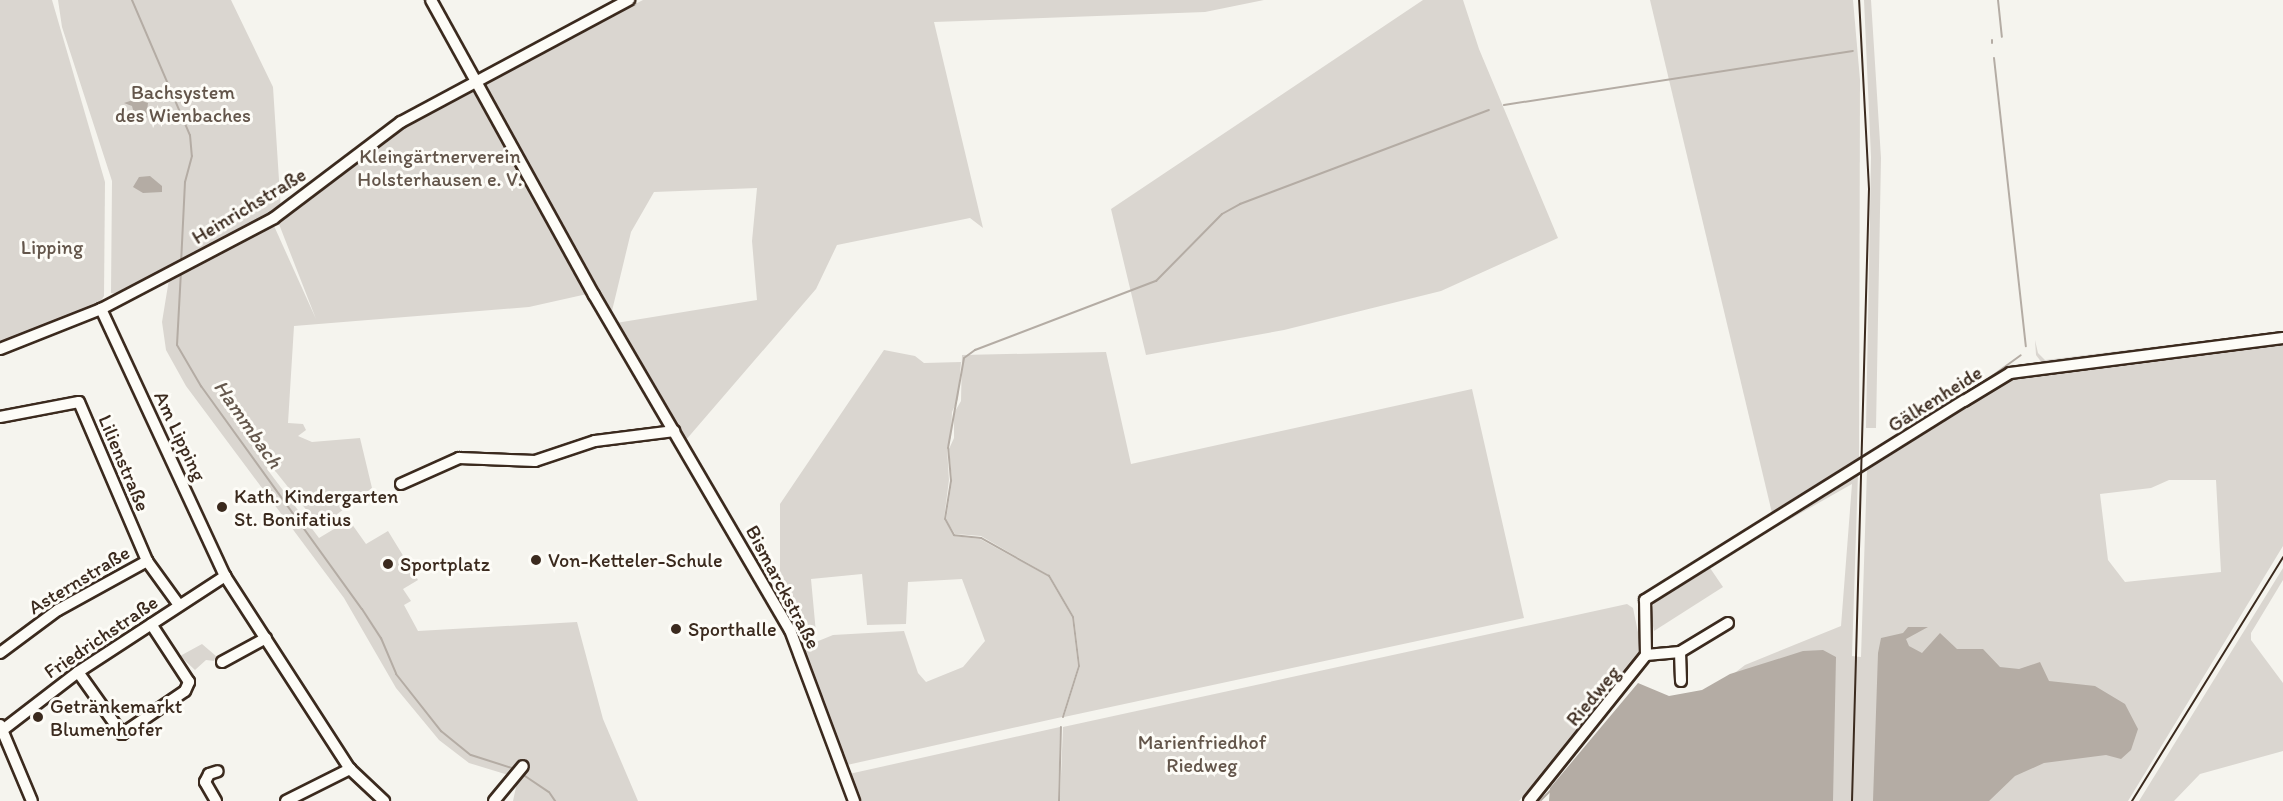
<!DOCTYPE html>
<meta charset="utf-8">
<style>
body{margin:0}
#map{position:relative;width:2283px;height:801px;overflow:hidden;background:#f5f4ee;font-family:Itim,sans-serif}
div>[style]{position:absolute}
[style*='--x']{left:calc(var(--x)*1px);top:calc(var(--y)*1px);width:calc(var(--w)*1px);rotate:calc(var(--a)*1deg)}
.green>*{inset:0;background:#dad6d0}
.water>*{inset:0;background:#b4aca4}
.stream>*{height:2px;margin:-1px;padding:0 1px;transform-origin:1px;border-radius:1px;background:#b4aca4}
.roads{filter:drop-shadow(2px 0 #3b2a1e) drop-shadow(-2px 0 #3b2a1e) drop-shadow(0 2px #3b2a1e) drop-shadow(0 -2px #3b2a1e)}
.minor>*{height:10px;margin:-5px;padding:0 5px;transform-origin:5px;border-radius:5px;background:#fdfcf7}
.rail>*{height:2px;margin:-1px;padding:0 1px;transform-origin:1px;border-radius:1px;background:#3b2a1e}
.dots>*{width:16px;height:16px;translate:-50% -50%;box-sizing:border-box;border:3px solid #fdfcf7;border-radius:50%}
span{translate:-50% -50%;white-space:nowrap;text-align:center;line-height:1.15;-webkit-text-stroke:6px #fdfcf7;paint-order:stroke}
.park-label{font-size:20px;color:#63554a}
.street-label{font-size:20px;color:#3b2a1e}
.poi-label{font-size:20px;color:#3b2a1e}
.left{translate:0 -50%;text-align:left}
.water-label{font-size:21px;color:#65584d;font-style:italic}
</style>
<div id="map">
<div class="green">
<div style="clip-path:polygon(0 0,52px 0,105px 182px,104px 296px,99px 304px,0 344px)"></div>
<div style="clip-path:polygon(58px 0,231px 0,273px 87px,281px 211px,270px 217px,316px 319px,277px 219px,401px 124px,643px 0,1264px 0,1205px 12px,934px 22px,983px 228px,970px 218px,837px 245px,816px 289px,685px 441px,616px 323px,757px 300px,752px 241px,757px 188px,654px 192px,631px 232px,611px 315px,596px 292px,529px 307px,294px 326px,288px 423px,303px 424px,306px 430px,298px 436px,312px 442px,360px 438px,372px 488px,320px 527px,276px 472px,268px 465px,267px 469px,319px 538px,349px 520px,366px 544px,388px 531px,418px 580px,403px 589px,411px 601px,404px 605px,418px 631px,577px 622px,603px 719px,638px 801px,513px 801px,518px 778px,469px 763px,439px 740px,396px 688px,344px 598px,186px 386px,166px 350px,162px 322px,171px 267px,118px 294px,111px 293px,112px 181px,62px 27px)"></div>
<div style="clip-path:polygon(1423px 0,1463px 0,1479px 49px,1558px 238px,1441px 291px,1284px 330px,1146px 355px,1111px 209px)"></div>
<div style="clip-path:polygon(1650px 0,1853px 0,1860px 80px,1859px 462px,1772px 513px)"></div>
<div style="clip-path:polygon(1864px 0,1871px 0,1881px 158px,1876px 428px,1866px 428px,1871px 157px)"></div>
<div style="clip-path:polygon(2283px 331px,2049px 363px,2042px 363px,2036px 355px,2035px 340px,2038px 353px,2045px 360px)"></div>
<div style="clip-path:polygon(evenodd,2283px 342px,2283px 546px,2128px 801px,1606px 801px,1667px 699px,1714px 689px,1745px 665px,1841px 626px,1852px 484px,1755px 539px,1766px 530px,1858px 473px,1852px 656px,1861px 657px,1867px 469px,2011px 375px,2283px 342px,2169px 480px,2216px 480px,2221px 572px,2125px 582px,2108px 560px,2100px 494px,2151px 488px,2169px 480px)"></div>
<div style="clip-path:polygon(884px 350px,915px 356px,924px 363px,961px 362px,958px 399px,952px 412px,951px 437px,947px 448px,949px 480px,944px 519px,954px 536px,980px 539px,1048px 576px,1072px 617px,1078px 666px,1062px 717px,847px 765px,805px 650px,811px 644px,833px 635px,904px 631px,918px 673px,926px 682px,963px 667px,985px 641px,962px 579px,908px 582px,906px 624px,867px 625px,862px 574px,811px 579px,816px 633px,798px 635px,780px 605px,780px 504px)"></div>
<div style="clip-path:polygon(1106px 352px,1131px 464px,1472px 389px,1524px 618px,1064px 717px,1080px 666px,1074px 617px,1050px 576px,981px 536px,955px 534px,946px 520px,952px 481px,949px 449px,954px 438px,954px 413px,961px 401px,962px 355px)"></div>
<div style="clip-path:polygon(1710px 568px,1723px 587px,1654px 631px,1650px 612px,1654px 603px)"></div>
<div style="clip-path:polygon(2283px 568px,2283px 580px,2251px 633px,2251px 640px,2283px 683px,2283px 751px,2200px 774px,2174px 801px,2139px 801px)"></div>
<div style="clip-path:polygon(1627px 604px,1633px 608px,1641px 647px,1634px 663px,1519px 801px,1060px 801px,1063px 727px)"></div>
<div style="clip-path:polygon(202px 644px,216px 656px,214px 661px,206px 660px,195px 670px,180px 656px)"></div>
<div style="clip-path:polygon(1060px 727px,1058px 801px,858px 801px,849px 774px)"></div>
</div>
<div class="water">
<div style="clip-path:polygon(136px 99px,148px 103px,146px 120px,136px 121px,132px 106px,124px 103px)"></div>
<div style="clip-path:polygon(150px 176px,162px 186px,162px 192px,143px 193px,133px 187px,139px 177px)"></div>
<div style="clip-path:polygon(1908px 627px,1928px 627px,1906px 639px,1909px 646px,1922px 653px,1940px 633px,1957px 649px,1983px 649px,2000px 667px,2019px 669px,2040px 662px,2049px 681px,2095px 686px,2125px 704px,2138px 729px,2131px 750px,2121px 759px,2106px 755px,2044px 763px,2015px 776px,1989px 801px,1873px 801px,1878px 653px,1881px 638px,1903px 633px)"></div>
<div style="clip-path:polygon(1823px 650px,1836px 657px,1833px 801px,1549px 801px,1550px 788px,1638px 683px,1669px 696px,1702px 690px,1730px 674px,1803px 651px)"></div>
</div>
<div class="stream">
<div style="--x:132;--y:0;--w:147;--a:66.8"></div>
<div style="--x:190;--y:135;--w:21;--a:85"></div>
<div style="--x:192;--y:156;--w:27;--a:105"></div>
<div style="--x:185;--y:182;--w:81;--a:92.8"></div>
<div style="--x:1998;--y:0;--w:37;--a:84"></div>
<div style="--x:1992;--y:40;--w:3;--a:90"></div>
<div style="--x:1994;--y:58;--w:290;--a:83.7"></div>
<div style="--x:1504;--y:105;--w:353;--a:-8.8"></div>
<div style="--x:181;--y:271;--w:74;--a:93.1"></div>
<div style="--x:177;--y:345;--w:48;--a:59.7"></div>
<div style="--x:201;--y:386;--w:275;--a:54.2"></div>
<div style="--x:362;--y:609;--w:35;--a:57"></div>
<div style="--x:381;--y:638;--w:39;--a:67"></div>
<div style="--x:396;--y:674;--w:73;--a:51.7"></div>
<div style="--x:441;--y:731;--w:38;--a:39"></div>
<div style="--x:471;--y:755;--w:46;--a:17.7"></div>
<div style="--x:1977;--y:387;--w:54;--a:-36"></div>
<div style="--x:1063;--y:717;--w:53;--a:-72.6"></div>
<div style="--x:1079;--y:666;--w:49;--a:-97"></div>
<div style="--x:1073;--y:617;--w:48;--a:-120.3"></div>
<div style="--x:1049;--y:576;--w:78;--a:-150.8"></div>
<div style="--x:981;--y:538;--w:27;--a:-174"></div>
<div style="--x:954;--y:535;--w:18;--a:-119"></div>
<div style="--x:945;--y:519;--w:39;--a:-81"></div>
<div style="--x:951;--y:480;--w:32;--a:-95"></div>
<div style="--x:948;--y:448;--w:91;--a:-79.9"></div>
<div style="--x:964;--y:358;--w:14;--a:-36"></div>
<div style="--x:975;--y:350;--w:194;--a:-20.9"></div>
<div style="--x:1156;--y:281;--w:94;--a:-45.4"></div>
<div style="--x:1222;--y:214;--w:21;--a:-29"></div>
<div style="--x:1240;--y:204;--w:266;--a:-20.7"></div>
<div style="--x:522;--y:774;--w:32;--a:34"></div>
<div style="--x:549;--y:792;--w:11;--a:56"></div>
<div style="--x:1059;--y:801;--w:74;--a:-88.5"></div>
<div style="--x:1540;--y:801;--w:16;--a:-45"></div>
</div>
<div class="roads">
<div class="minor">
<div style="--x:431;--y:0;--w:337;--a:61.1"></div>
<div style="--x:594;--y:295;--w:388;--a:59.7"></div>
<div style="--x:790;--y:630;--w:183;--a:69.5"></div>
<div style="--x:101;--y:309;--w:294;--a:65.1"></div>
<div style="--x:225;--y:576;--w:230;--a:57.1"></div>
<div style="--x:350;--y:769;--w:47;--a:43.3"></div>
<div style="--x:0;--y:349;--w:109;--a:-21.6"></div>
<div style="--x:101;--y:309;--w:195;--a:-27.7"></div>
<div style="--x:274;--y:218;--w:159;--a:-37.1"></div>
<div style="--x:401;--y:122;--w:259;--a:-28.2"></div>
<div style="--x:0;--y:417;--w:80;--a:-10.8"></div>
<div style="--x:79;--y:402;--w:173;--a:66.8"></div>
<div style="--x:147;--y:561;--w:54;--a:54"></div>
<div style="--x:401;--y:484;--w:64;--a:-24.1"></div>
<div style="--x:459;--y:458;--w:76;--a:2.3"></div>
<div style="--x:535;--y:461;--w:63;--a:-18.4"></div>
<div style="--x:595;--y:441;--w:80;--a:-7.2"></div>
<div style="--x:1680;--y:652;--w:29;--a:88"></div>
<div style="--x:0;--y:653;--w:72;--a:-36.6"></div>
<div style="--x:58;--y:610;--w:102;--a:-28.8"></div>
<div style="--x:1646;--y:655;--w:34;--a:-5"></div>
<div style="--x:1680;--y:652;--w:56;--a:-31.1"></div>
<div style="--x:222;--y:662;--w:50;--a:-28.6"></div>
<div style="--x:78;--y:672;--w:76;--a:54.6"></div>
<div style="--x:122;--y:734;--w:76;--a:-34.3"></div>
<div style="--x:185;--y:691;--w:10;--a:-66"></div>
<div style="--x:189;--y:682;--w:69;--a:-123.2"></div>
<div style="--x:0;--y:725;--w:82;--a:67.2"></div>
<div style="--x:0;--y:732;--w:98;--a:-37.6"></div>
<div style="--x:78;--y:672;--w:176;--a:-33.1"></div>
<div style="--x:216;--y:801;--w:22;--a:-120"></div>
<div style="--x:205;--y:782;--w:9;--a:-63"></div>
<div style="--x:209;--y:774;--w:9;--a:-18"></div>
<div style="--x:286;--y:801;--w:72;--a:-26.6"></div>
<div style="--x:494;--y:801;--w:45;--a:-50.4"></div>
<div style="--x:1529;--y:801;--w:187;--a:-51.3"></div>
<div style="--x:1646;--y:655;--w:55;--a:-91"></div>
<div style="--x:1645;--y:600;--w:376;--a:-32"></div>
<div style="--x:1964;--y:401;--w:54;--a:-31.3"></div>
<div style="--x:2010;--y:373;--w:275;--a:-7.3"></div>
</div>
</div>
<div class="rail">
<div style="--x:1852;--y:801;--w:612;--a:-88.41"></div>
<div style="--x:1869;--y:189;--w:189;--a:-93"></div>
<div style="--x:2132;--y:801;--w:287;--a:-58.2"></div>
</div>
<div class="dots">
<div style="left:222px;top:507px;background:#3b2a1e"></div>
<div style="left:536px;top:560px;background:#3b2a1e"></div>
<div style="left:388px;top:564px;background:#3b2a1e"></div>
<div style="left:676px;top:629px;background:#3b2a1e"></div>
<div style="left:38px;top:717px;background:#3b2a1e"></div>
</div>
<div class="park-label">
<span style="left:183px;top:104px">Bachsystem<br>des Wienbaches</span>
<span style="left:440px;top:168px">Kleingärtnerverein<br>Holsterhausen e. V.</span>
<span style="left:52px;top:247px">Lipping</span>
<span style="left:1202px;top:754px">Marienfriedhof<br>Riedweg</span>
</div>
<div class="street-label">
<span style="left:249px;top:206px;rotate:-31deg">Heinrichstraße</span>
<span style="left:1935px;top:399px;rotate:-32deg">Gälkenheide</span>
<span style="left:180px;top:436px;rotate:65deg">Am Lipping</span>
<span style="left:124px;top:463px;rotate:67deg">Lilienstraße</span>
<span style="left:79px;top:580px;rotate:-31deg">Asternstraße</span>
<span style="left:783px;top:587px;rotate:62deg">Bismarckstraße</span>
<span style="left:101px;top:637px;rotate:-34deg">Friedrichstraße</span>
<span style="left:1593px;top:696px;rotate:-50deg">Riedweg</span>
</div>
<div class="poi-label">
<span class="left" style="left:234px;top:508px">Kath. Kindergarten<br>St. Bonifatius</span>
<span class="left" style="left:548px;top:560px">Von-Ketteler-Schule</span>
<span class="left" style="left:400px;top:564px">Sportplatz</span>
<span class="left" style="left:688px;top:629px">Sporthalle</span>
<span class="left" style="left:50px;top:718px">Getränkemarkt<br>Blumenhofer</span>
</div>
<div class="water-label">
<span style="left:248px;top:424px;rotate:55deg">Hammbach</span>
</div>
</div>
